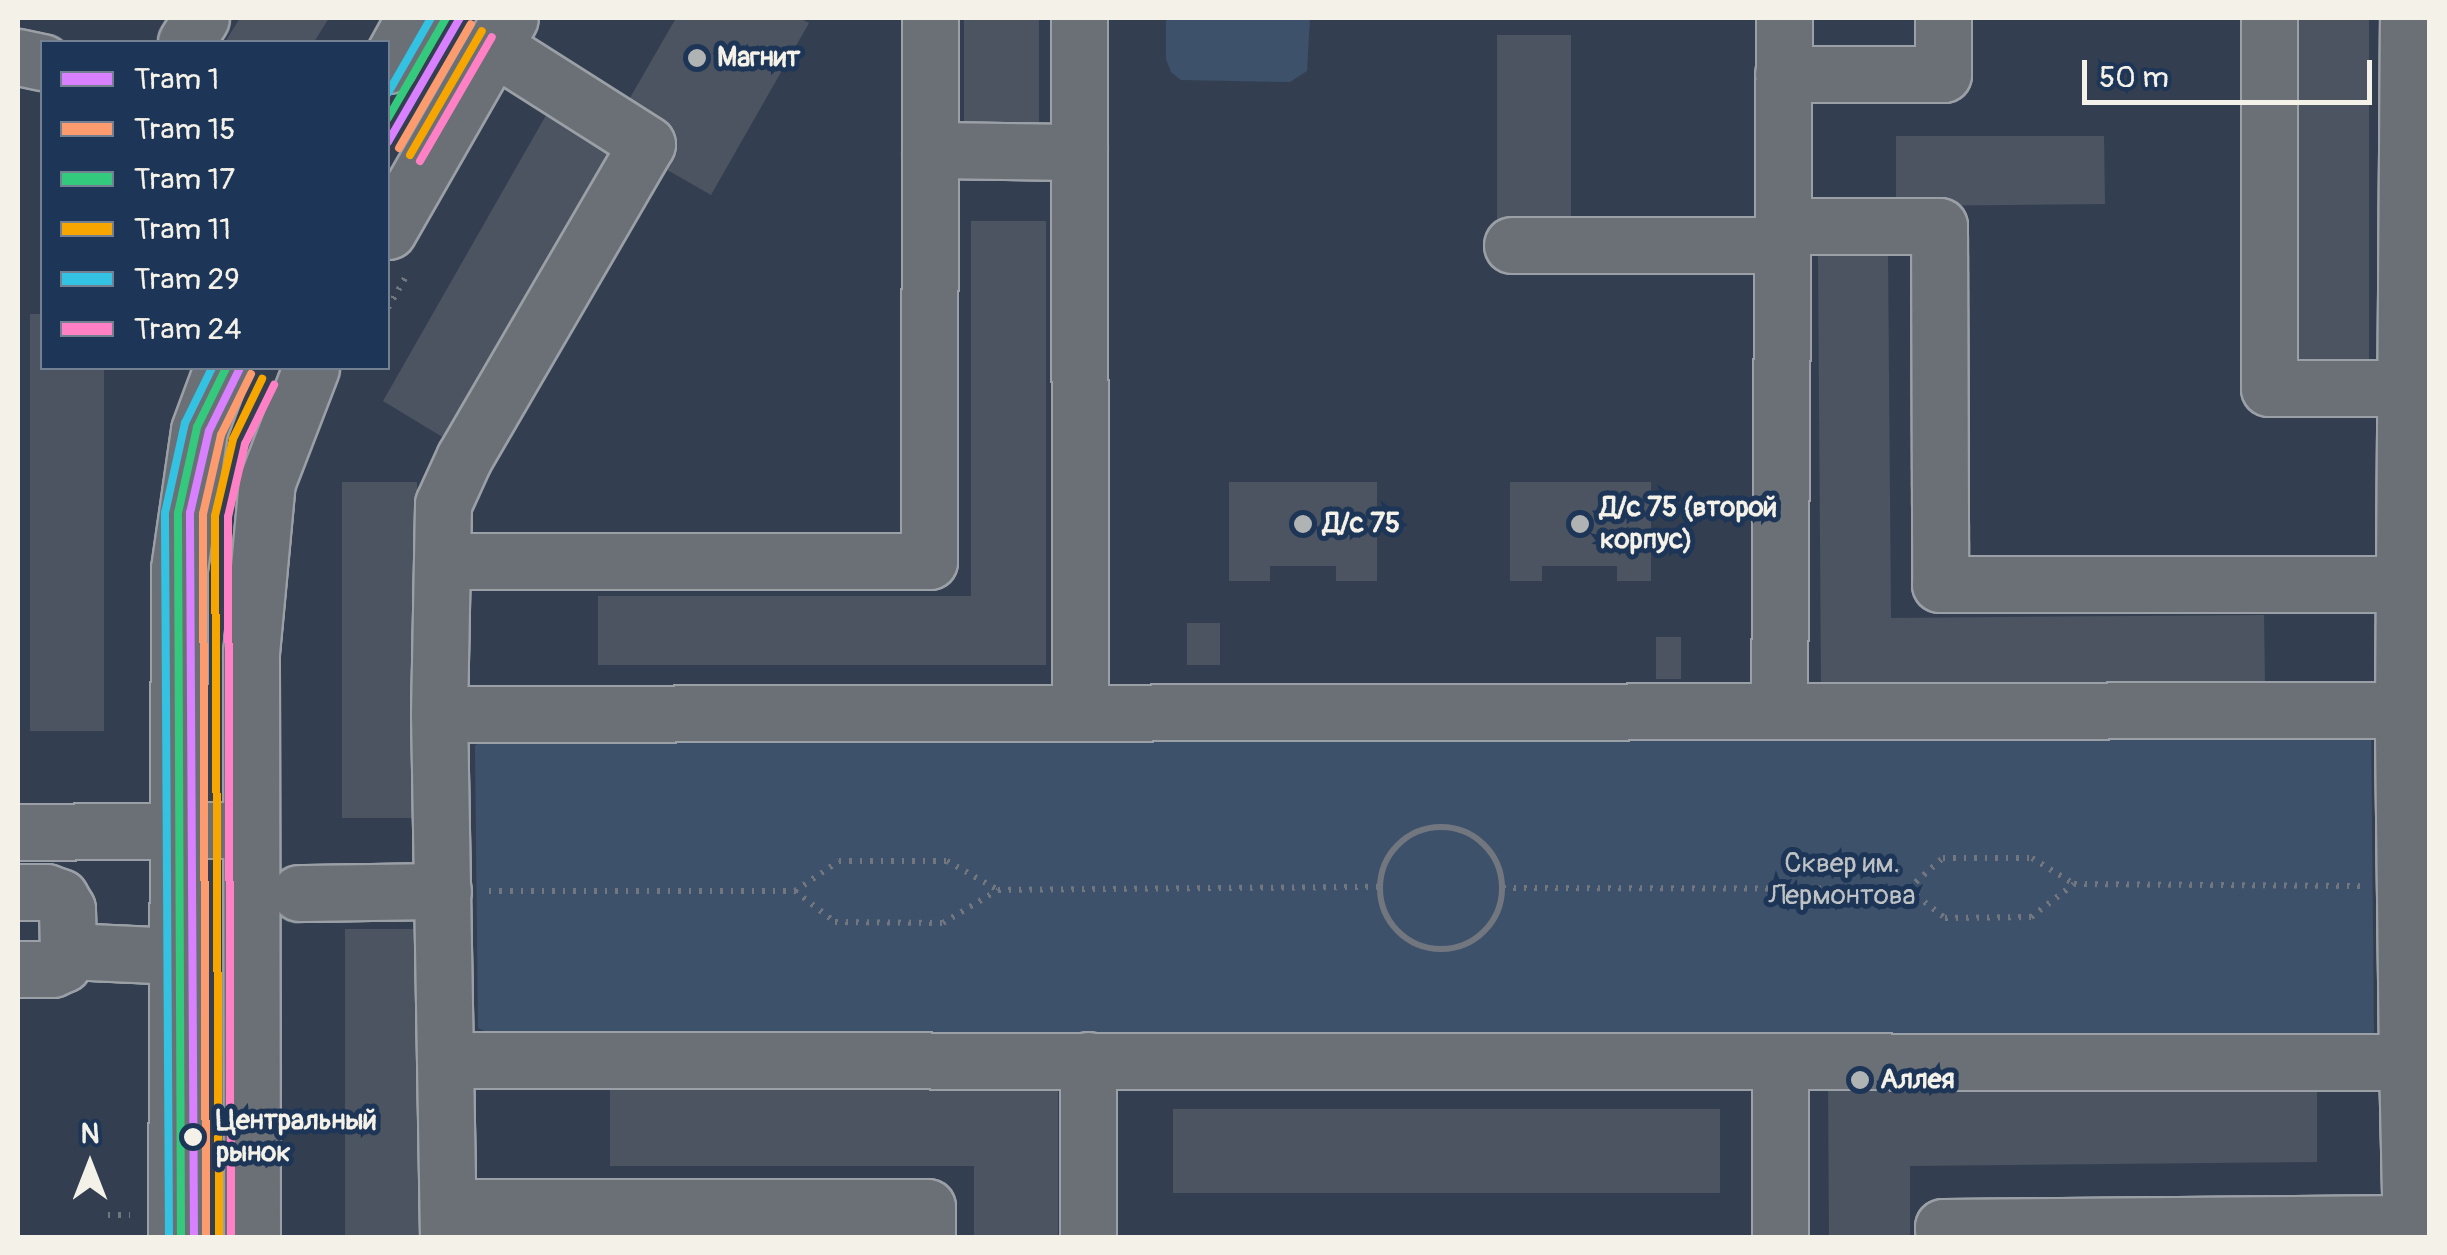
<!DOCTYPE html>
<meta charset="utf-8">
<style>
body{margin:0}
#map{position:relative;width:2447px;height:1255px;overflow:hidden;background:#333f50;font-family:Pangolin,sans-serif}
div>[style]{position:absolute}
[style*='--x']{left:calc(var(--x)*1px);top:calc(var(--y)*1px);width:calc(var(--w)*1px);rotate:calc(var(--a)*1deg)}
.green>*{inset:0;background:#3e516b}
.building>*{inset:0;background:#4b5460}
.path>*{height:6px;margin-top:-3px;transform-origin:0;background:repeating-linear-gradient(90deg,#72777f 0 2.5px,transparent 0 10.5px)}
.path>.ring{margin:-3px;padding:0;box-sizing:content-box;background:none;border:6px solid #72777f;border-radius:50%}
.roads{filter:drop-shadow(2px 0 #9ba0a6) drop-shadow(-2px 0 #9ba0a6) drop-shadow(0 2px #9ba0a6) drop-shadow(0 -2px #9ba0a6)}
.minor>*{height:55px;margin:-27.5px;padding:0 27.5px;transform-origin:27.5px;border-radius:27.5px;background:#6b7077}
.major>*{height:55px;margin:-27.5px;padding:0 27.5px;transform-origin:27.5px;border-radius:27.5px;background:#6b7077}
.tram-1>*{height:8px;margin:-4px;padding:0 4px;transform-origin:4px;border-radius:4px;background:#d880ff}
.tram-2>*{height:8px;margin:-4px;padding:0 4px;transform-origin:4px;border-radius:4px;background:#fc9b6d}
.tram-3>*{height:8px;margin:-4px;padding:0 4px;transform-origin:4px;border-radius:4px;background:#33ca7d}
.tram-4>*{height:8px;margin:-4px;padding:0 4px;transform-origin:4px;border-radius:4px;background:#f7a600}
.tram-5>*{height:8px;margin:-4px;padding:0 4px;transform-origin:4px;border-radius:4px;background:#33c2e2}
.tram-6>*{height:8px;margin:-4px;padding:0 4px;transform-origin:4px;border-radius:4px;background:#ff80c5}
.dots>*{width:28px;height:28px;translate:-50% -50%;box-sizing:border-box;border:5px solid #1d3557;border-radius:50%}
span{translate:-50% -50%;white-space:nowrap;text-align:center;line-height:1.15;-webkit-text-stroke:10px #1d3557;paint-order:stroke}
.poi-label{font-size:28px;color:#f4f1e8;font-weight:700}
.left{translate:0 -50%;text-align:left}
.park-label{font-size:28px;color:#bec2c4}
.stop-label{font-size:28px;color:#f4f1e8;font-weight:700}
.frame{position:absolute;inset:0;border:20px solid #f4f1e8;pointer-events:none}
.legend{position:absolute;left:40px;top:40px;width:350px;height:330px;box-sizing:border-box;background:#1d3557;border:2px solid #738091;margin:0;padding:12px 18px;list-style:none;font-size:30px;color:#f4f1e8}
.legend li{display:flex;align-items:center;gap:20px;height:50px}
.legend b{width:50px;border:2px solid #738091}
.north{position:absolute;left:40px;top:1115px;width:100px;height:100px;-webkit-text-stroke:8px #1d3557;paint-order:stroke;rotate:0deg;font-size:28px;font-weight:700;line-height:40px;text-align:center;color:#f4f1e8}
.north::after{content:'';display:block;margin:auto;width:35px;height:45px;background:#f4f1e8;clip-path:polygon(50% 0,100% 100%,50% 72%,0 100%)}
.scale{position:absolute;left:2082px;top:60px;width:290px;height:45px;box-sizing:border-box;border:5px solid #f4f1e8;border-top:0;padding-left:12px;font-size:30px;line-height:35px;white-space:nowrap;color:#f4f1e8;-webkit-text-stroke:8px #1d3557;paint-order:stroke}
</style>
<div id="map">
<div class="green">
<div style="clip-path:polygon(1166px 18px,1310px 18px,1307px 71px,1290px 82px,1181px 80px,1171px 72px,1166px 59px)"></div>
<div style="clip-path:polygon(2371px 715px,2374px 1037px,503px 1040px,478px 1028px,475px 746px,501px 719px)"></div>
</div>
<div class="building">
<div style="clip-path:polygon(240px 18px,329px 18px,314px 42px,225px 42px)"></div>
<div style="clip-path:polygon(676px 18px,799px 18px,809px 23px,711px 195px,608px 136px)"></div>
<div style="clip-path:polygon(964px 18px,1039px 18px,1039px 122px,964px 122px)"></div>
<div style="clip-path:polygon(2295px 18px,2369px 18px,2369px 374px,2295px 374px)"></div>
<div style="clip-path:polygon(1497px 35px,1571px 35px,1571px 230px,1497px 230px)"></div>
<div style="clip-path:polygon(549px 110px,614px 152px,444px 438px,383px 401px)"></div>
<div style="clip-path:polygon(1896px 136px,2104px 136px,2105px 204px,1896px 206px)"></div>
<div style="clip-path:polygon(971px 221px,1046px 221px,1046px 665px,598px 665px,598px 596px,971px 596px)"></div>
<div style="clip-path:polygon(1818px 255px,1888px 255px,1891px 618px,2264px 615px,2265px 683px,1821px 686px)"></div>
<div style="clip-path:polygon(30px 314px,42px 314px,42px 368px,104px 368px,104px 731px,30px 731px)"></div>
<div style="clip-path:polygon(342px 482px,417px 482px,417px 818px,342px 818px)"></div>
<div style="clip-path:polygon(1229px 482px,1377px 482px,1377px 581px,1336px 581px,1336px 566px,1270px 566px,1270px 581px,1229px 581px)"></div>
<div style="clip-path:polygon(1510px 482px,1651px 482px,1651px 581px,1617px 581px,1617px 566px,1542px 566px,1542px 581px,1510px 581px)"></div>
<div style="clip-path:polygon(1187px 623px,1220px 623px,1220px 665px,1187px 665px)"></div>
<div style="clip-path:polygon(1656px 637px,1681px 637px,1681px 679px,1656px 679px)"></div>
<div style="clip-path:polygon(345px 929px,420px 929px,420px 1238px,345px 1238px)"></div>
<div style="clip-path:polygon(2317px 1078px,2317px 1162px,1910px 1166px,1910px 1238px,1829px 1238px,1828px 1082px)"></div>
<div style="clip-path:polygon(610px 1082px,1058px 1082px,1058px 1238px,974px 1238px,974px 1166px,610px 1166px)"></div>
<div style="clip-path:polygon(1173px 1109px,1720px 1109px,1720px 1193px,1173px 1193px)"></div>
</div>
<div class="path">
<div style="--x:388;--y:308;--w:40;--a:-60.3"></div>
<div class="ring" style="left:1380px;top:827px;width:116px;height:116px"></div>
<div style="--x:1503;--y:888;--w:405;--a:0.1"></div>
<div style="--x:1908;--y:889;--w:47;--a:-41.5"></div>
<div style="--x:1943;--y:858;--w:89;--a:0"></div>
<div style="--x:2032;--y:858;--w:49;--a:31.8"></div>
<div style="--x:2074;--y:884;--w:288;--a:0.4"></div>
<div style="--x:1908;--y:889;--w:47;--a:38.1"></div>
<div style="--x:1945;--y:918;--w:86;--a:-0.7"></div>
<div style="--x:2031;--y:917;--w:54;--a:-37.5"></div>
<div style="--x:489;--y:891;--w:306;--a:0"></div>
<div style="--x:795;--y:891;--w:53;--a:-34.3"></div>
<div style="--x:839;--y:861;--w:108;--a:0"></div>
<div style="--x:947;--y:861;--w:59;--a:29.6"></div>
<div style="--x:998;--y:890;--w:380;--a:-0.5"></div>
<div style="--x:795;--y:891;--w:51;--a:37.8"></div>
<div style="--x:835;--y:922;--w:108;--a:0.5"></div>
<div style="--x:943;--y:923;--w:64;--a:-31"></div>
<div style="--x:108;--y:1215;--w:22;--a:0"></div>
</div>
<div class="roads">
<div class="minor">
<div style="--x:1079;--y:18;--w:695;--a:89.92"></div>
<div style="--x:2269;--y:18;--w:370;--a:90"></div>
<div style="--x:2269;--y:388;--w:139;--a:0"></div>
<div style="--x:186;--y:42;--w:28;--a:-58"></div>
<div style="--x:18;--y:57;--w:25;--a:12"></div>
<div style="--x:1783;--y:74;--w:160;--a:0"></div>
<div style="--x:1943;--y:74;--w:56;--a:-90"></div>
<div style="--x:930;--y:150;--w:149;--a:0.8"></div>
<div style="--x:1782;--y:226;--w:157;--a:0"></div>
<div style="--x:1939;--y:226;--w:358;--a:89.8"></div>
<div style="--x:1940;--y:584;--w:466;--a:0"></div>
<div style="--x:1512;--y:245;--w:271;--a:0"></div>
<div style="--x:443;--y:561;--w:486;--a:0"></div>
<div style="--x:929;--y:561;--w:543;--a:-89.89"></div>
<div style="--x:1779;--y:711;--w:693;--a:-89.59"></div>
<div style="--x:439;--y:714;--w:1964;--a:-0.12"></div>
<div style="--x:18;--y:832;--w:233;--a:-0.5"></div>
<div style="--x:18;--y:892;--w:28;--a:0"></div>
<div style="--x:46;--y:892;--w:15;--a:20"></div>
<div style="--x:60;--y:897;--w:14;--a:60"></div>
<div style="--x:67;--y:909;--w:42;--a:88.6"></div>
<div style="--x:68;--y:951;--w:14;--a:111"></div>
<div style="--x:63;--y:964;--w:12;--a:156"></div>
<div style="--x:52;--y:969;--w:34;--a:180"></div>
<div style="--x:299;--y:893;--w:144;--a:-0.8"></div>
<div style="--x:68;--y:951;--w:109;--a:2.6"></div>
<div style="--x:447;--y:1060;--w:1960;--a:0.06"></div>
<div style="--x:2407;--y:1062;--w:352;--a:-90.7"></div>
<div style="--x:2403;--y:710;--w:692;--a:-89.59"></div>
<div style="--x:1088;--y:1060;--w:178;--a:90"></div>
<div style="--x:1780;--y:1062;--w:176;--a:90"></div>
<div style="--x:2407;--y:1062;--w:176;--a:88.7"></div>
<div style="--x:448;--y:1207;--w:479;--a:0"></div>
<div style="--x:927;--y:1207;--w:31;--a:90"></div>
<div style="--x:448;--y:1238;--w:524;--a:-90.98"></div>
<div style="--x:439;--y:714;--w:210;--a:-88.9"></div>
<div style="--x:443;--y:504;--w:51;--a:-65.5"></div>
<div style="--x:464;--y:458;--w:363;--a:-59.8"></div>
<div style="--x:647;--y:144;--w:181;--a:-147.6"></div>
<div style="--x:1944;--y:1238;--w:11;--a:-95"></div>
<div style="--x:1943;--y:1227;--w:468;--a:-0.5"></div>
</div>
<div class="major">
<div style="--x:388;--y:65;--w:54;--a:-61"></div>
<div style="--x:388;--y:231;--w:245;--a:-60.2"></div>
<div style="--x:176;--y:1238;--w:669;--a:-89.74"></div>
<div style="--x:179;--y:569;--w:140;--a:-81.8"></div>
<div style="--x:199;--y:430;--w:66;--a:-69.6"></div>
<div style="--x:252;--y:1238;--w:585;--a:-90.1"></div>
<div style="--x:251;--y:653;--w:172;--a:-84.7"></div>
<div style="--x:267;--y:482;--w:122;--a:-68.9"></div>
</div>
</div>
<div class="tram-1">
<div style="--x:388;--y:142;--w:143;--a:-59.9"></div>
<div style="--x:194;--y:1238;--w:725;--a:-90.32"></div>
<div style="--x:190;--y:513;--w:84;--a:-77"></div>
<div style="--x:209;--y:431;--w:70;--a:-63.8"></div>
</div>
<div class="tram-2">
<div style="--x:399;--y:148;--w:143;--a:-59.9"></div>
<div style="--x:206;--y:1238;--w:724;--a:-90.24"></div>
<div style="--x:203;--y:514;--w:81;--a:-77.2"></div>
<div style="--x:221;--y:435;--w:68;--a:-63.8"></div>
</div>
<div class="tram-3">
<div style="--x:388;--y:118;--w:116;--a:-59.9"></div>
<div style="--x:181;--y:1238;--w:725;--a:-90.24"></div>
<div style="--x:178;--y:513;--w:88;--a:-77.5"></div>
<div style="--x:197;--y:427;--w:66;--a:-63.8"></div>
</div>
<div class="tram-4">
<div style="--x:410;--y:155;--w:143;--a:-59.9"></div>
<div style="--x:219;--y:1238;--w:722;--a:-90.32"></div>
<div style="--x:215;--y:516;--w:79;--a:-76.8"></div>
<div style="--x:233;--y:439;--w:67;--a:-64.2"></div>
</div>
<div class="tram-5">
<div style="--x:388;--y:93;--w:86;--a:-60.2"></div>
<div style="--x:169;--y:1238;--w:725;--a:-90.32"></div>
<div style="--x:165;--y:513;--w:92;--a:-77.5"></div>
<div style="--x:185;--y:423;--w:61;--a:-63.9"></div>
</div>
<div class="tram-6">
<div style="--x:420;--y:161;--w:143;--a:-59.9"></div>
<div style="--x:231;--y:1238;--w:721;--a:-90.24"></div>
<div style="--x:228;--y:517;--w:75;--a:-76.9"></div>
<div style="--x:245;--y:444;--w:66;--a:-63.8"></div>
</div>
<div class="dots">
<div style="left:697px;top:58px;background:#b0b3b3"></div>
<div style="left:1303px;top:524px;background:#b0b3b3"></div>
<div style="left:1580px;top:524px;background:#b0b3b3"></div>
<div style="left:1860px;top:1080px;background:#b0b3b3"></div>
<div style="left:193px;top:1137px;background:#f4f1e8"></div>
</div>
<div class="poi-label">
<span class="left" style="left:717px;top:58px">Магнит</span>
<span class="left" style="left:1600px;top:524px">Д/с 75 (второй<br>корпус)</span>
<span class="left" style="left:1323px;top:524px">Д/с 75</span>
<span class="left" style="left:1880px;top:1080px">Аллея</span>
</div>
<div class="park-label">
<span style="left:1842px;top:880px">Сквер им.<br>Лермонтова</span>
</div>
<div class="stop-label">
<span class="left" style="left:216px;top:1137px">Центральный<br>рынок</span>
</div>
<div class="frame"></div>
<ul class="legend">
<li><b style="height:12px;background:#d880ff"></b>Tram 1</li>
<li><b style="height:12px;background:#fc9b6d"></b>Tram 15</li>
<li><b style="height:12px;background:#33ca7d"></b>Tram 17</li>
<li><b style="height:12px;background:#f7a600"></b>Tram 11</li>
<li><b style="height:12px;background:#33c2e2"></b>Tram 29</li>
<li><b style="height:12px;background:#ff80c5"></b>Tram 24</li>
</ul>
<div class="north">N</div>
<div class="scale">50 m</div>
</div>
